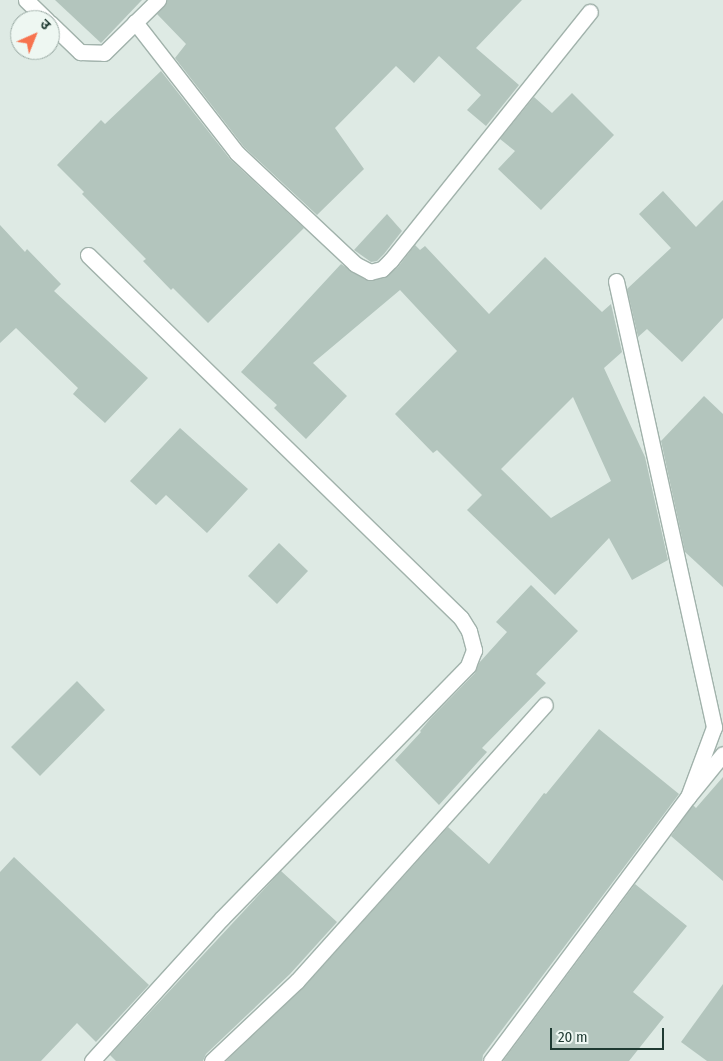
<!DOCTYPE html>
<meta charset="utf-8">
<style>
body{margin:0}
#map{position:relative;width:723px;height:1061px;overflow:hidden;background:#deeae4;font-family:"Fira Sans Condensed","Noto Sans Devanagari",sans-serif}
div>[style]{position:absolute}
[style*='--x']{left:calc(var(--x)*1px);top:calc(var(--y)*1px);width:calc(var(--w)*1px);rotate:calc(var(--a)*1deg)}
.building>*{inset:0;background:#b3c5bd}
.roads{filter:drop-shadow(1px 0 #a1b2ab) drop-shadow(-1px 0 #a1b2ab) drop-shadow(0 1px #a1b2ab) drop-shadow(0 -1px #a1b2ab)}
.minor>*{height:15px;margin:-7.5px;padding:0 7.5px;transform-origin:7.5px;border-radius:7.5px;background:#fff}
span{translate:-50% -50%;white-space:nowrap;text-align:center;line-height:1.15;-webkit-text-stroke:4px #eef7f2;paint-order:stroke}
.north{position:absolute;left:10px;top:10px;width:50px;height:50px;box-sizing:border-box;background:#eef7f2;border:1px solid #9baba5;border-radius:50%;rotate:44deg;font-size:14px;font-weight:700;line-height:20px;text-align:center;color:#1f3a32}
.north::after{content:'';display:block;margin:auto;width:18px;height:22px;background:#f7734f;clip-path:polygon(50% 0,100% 100%,50% 72%,0 100%)}
.scale{position:absolute;left:550px;top:1028px;width:114px;height:22px;box-sizing:border-box;border:2px solid #1f3a32;border-top:0;padding-left:6px;font-size:15px;line-height:18px;white-space:nowrap;color:#1f3a32;-webkit-text-stroke:4px #eef7f2;paint-order:stroke}
</style>
<div id="map">
<div class="building">
<div style="clip-path:polygon(55px 0,142px 0,101px 43px)"></div>
<div style="clip-path:polygon(167px 0,522px 0,476px 48px,519px 85px,486px 126px,467px 110px,481px 95px,439px 56px,414px 83px,396px 66px,335px 128px,364px 169px,317px 215px,244px 147px,175px 58px,186px 44px,157px 14px,165px 6px)"></div>
<div style="clip-path:polygon(161px 71px,230px 159px,304px 228px,208px 323px,173px 288px,171px 290px,143px 261px,146px 259px,82px 194px,84px 192px,57px 165px,101px 120px,105px 124px)"></div>
<div style="clip-path:polygon(572px 93px,614px 135px,541px 210px,498px 169px,515px 151px,500px 139px,534px 97px,552px 113px)"></div>
<div style="clip-path:polygon(663px 191px,696px 227px,723px 200px,723px 318px,682px 362px,647px 329px,638px 337px,627px 289px,671px 248px,639px 214px)"></div>
<div style="clip-path:polygon(387px 214px,402px 231px,384px 254px,377px 261px,371px 262px,354px 250px)"></div>
<div style="clip-path:polygon(0 225px,25px 252px,27px 249px,61px 284px,54px 291px,148px 378px,105px 423px,73px 394px,78px 388px,16px 328px,0 343px)"></div>
<div style="clip-path:polygon(evenodd,415px 245px,420px 250px,425px 246px,489px 314px,545px 257px,602px 312px,611px 304px,622px 352px,604px 368px,645px 457px,668px 560px,632px 580px,609px 538px,555px 595px,467px 510px,482px 495px,437px 450px,433px 453px,395px 414px,457px 351px,400px 290px,313px 363px,347px 396px,306px 439px,274px 408px,277px 405px,241px 372px,341px 264px,366px 280px,384px 278px,398px 267px,415px 245px,573px 397px,611px 481px,551px 518px,501px 469px,573px 397px)"></div>
<div style="clip-path:polygon(704px 396px,723px 414px,723px 587px,685px 552px,661px 441px)"></div>
<div style="clip-path:polygon(180px 428px,248px 489px,207px 533px,166px 495px,156px 505px,130px 481px)"></div>
<div style="clip-path:polygon(279px 543px,308px 571px,277px 604px,248px 576px)"></div>
<div style="clip-path:polygon(531px 585px,578px 631px,536px 674px,546px 683px,482px 748px,487px 752px,439px 805px,395px 760px,421px 732px,420px 731px,431px 718px,475px 673px,479px 663px,507px 632px,496px 622px)"></div>
<div style="clip-path:polygon(77px 681px,105px 710px,40px 776px,11px 747px)"></div>
<div style="clip-path:polygon(599px 729px,679px 794px,483px 1055px,482px 1061px,226px 1061px,304px 987px,448px 827px,489px 864px,544px 793px,546px 794px)"></div>
<div style="clip-path:polygon(723px 777px,723px 881px,671px 836px,693px 805px,696px 808px)"></div>
<div style="clip-path:polygon(14px 857px,149px 985px,96px 1042px,77px 1023px,41px 1061px,0 1061px,0 872px)"></div>
<div style="clip-path:polygon(281px 871px,337px 922px,290px 974px,206px 1054px,203px 1061px,116px 1061px,110px 1055px)"></div>
<div style="clip-path:polygon(635px 884px,687px 926px,633px 992px,664px 1017px,629px 1061px,503px 1061px)"></div>
<div style="clip-path:polygon(723px 984px,723px 1061px,707px 1061px,681px 1042px)"></div>
</div>
<div class="roads">
<div class="minor">
<div style="--x:26;--y:0;--w:29;--a:44"></div>
<div style="--x:135;--y:22;--w:166;--a:52.1"></div>
<div style="--x:237;--y:153;--w:162;--a:43.2"></div>
<div style="--x:355;--y:264;--w:17;--a:28"></div>
<div style="--x:370;--y:272;--w:12;--a:-14"></div>
<div style="--x:382;--y:269;--w:13;--a:-45"></div>
<div style="--x:391;--y:260;--w:318;--a:-51.3"></div>
<div style="--x:50;--y:23;--w:42;--a:44"></div>
<div style="--x:80;--y:52;--w:24;--a:2"></div>
<div style="--x:104;--y:53;--w:76;--a:-44.5"></div>
<div style="--x:88;--y:255;--w:520;--a:44.22"></div>
<div style="--x:461;--y:618;--w:15;--a:58"></div>
<div style="--x:469;--y:631;--w:20;--a:75"></div>
<div style="--x:474;--y:650;--w:17;--a:111"></div>
<div style="--x:468;--y:666;--w:352;--a:134.3"></div>
<div style="--x:222;--y:918;--w:193;--a:132.3"></div>
<div style="--x:616;--y:281;--w:457;--a:77.6"></div>
<div style="--x:714;--y:727;--w:75;--a:110.4"></div>
<div style="--x:212;--y:1061;--w:117;--a:-43.3"></div>
<div style="--x:297;--y:981;--w:371;--a:-48.1"></div>
<div style="--x:491;--y:1061;--w:329;--a:-53.3"></div>
<div style="--x:688;--y:797;--w:55;--a:-50.9"></div>
</div>
</div>
<div class="north">उ</div>
<div class="scale">20 m</div>
</div>
